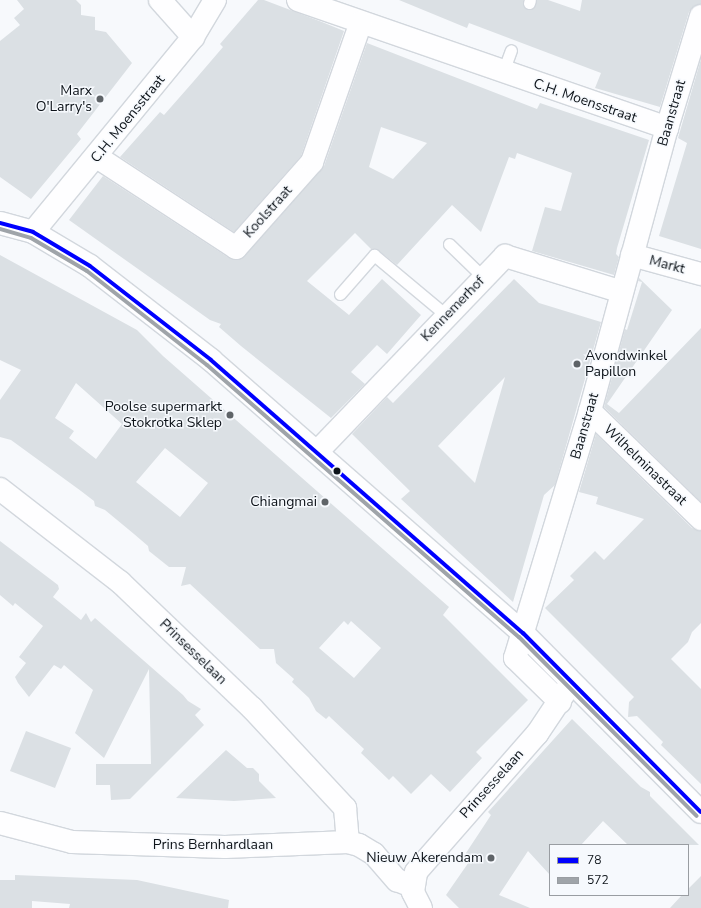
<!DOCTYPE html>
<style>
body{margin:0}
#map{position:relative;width:701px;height:908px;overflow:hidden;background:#f7f9fc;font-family:"Nunito Sans",sans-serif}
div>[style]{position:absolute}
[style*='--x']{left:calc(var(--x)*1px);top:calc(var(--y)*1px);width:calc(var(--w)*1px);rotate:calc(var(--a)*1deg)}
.building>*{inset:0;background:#dbe0e4}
.roads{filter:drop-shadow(1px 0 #d2d7dd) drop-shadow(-1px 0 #d2d7dd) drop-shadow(0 1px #d2d7dd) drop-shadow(0 -1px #d2d7dd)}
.service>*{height:11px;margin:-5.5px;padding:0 5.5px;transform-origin:5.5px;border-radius:5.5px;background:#fefeff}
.minor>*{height:22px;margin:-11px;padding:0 11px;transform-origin:11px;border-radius:11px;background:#fefeff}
.tertiary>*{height:22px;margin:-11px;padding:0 11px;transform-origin:11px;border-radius:11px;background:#fefeff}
.bus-1>*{height:4px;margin:-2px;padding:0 2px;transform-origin:2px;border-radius:2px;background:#00f}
.bus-2>*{height:4px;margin:-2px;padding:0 2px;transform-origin:2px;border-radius:2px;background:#9fa4a9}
.dots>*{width:11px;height:11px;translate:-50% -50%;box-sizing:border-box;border:2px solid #f6f9fd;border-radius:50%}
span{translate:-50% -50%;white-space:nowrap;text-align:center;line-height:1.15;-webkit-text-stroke:3px #f6f9fd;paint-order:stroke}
.poi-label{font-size:14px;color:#0d1319}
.right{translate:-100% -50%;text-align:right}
.left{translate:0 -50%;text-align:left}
.street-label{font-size:14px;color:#0d1319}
.legend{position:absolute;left:549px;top:844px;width:140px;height:52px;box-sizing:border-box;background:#f6f9fd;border:1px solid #999da2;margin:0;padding:5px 7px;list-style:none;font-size:12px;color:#0d1319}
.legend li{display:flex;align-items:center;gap:8px;height:20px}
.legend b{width:20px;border:1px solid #999da2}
</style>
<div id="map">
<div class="building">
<div style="clip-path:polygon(17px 0,76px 0,81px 5px,81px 15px,95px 17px,95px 30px,106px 32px,132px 63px,77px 134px,81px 139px,31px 199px,0 177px,0 41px,20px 25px,14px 18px,24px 9px)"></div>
<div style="clip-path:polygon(258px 0,264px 0,322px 22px,344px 31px,343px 34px,301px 156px,234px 232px,120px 157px,160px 112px,164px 115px,193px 82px,223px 47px,220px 44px)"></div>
<div style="clip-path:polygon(399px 0,523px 0,524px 7px,530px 10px,534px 8px,537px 0,548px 0,580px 11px,582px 0,701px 0,701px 4px,693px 7px,689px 12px,660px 107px,595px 88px,601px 73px,469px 23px,467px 28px)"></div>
<div style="clip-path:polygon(evenodd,367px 43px,537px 109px,540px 103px,649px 140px,617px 248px,616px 254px,619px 257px,614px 275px,532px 251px,545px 207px,561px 211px,572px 173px,517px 153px,515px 159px,509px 157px,481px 232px,452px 205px,397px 265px,378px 250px,371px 249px,355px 233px,307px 281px,349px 315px,382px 279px,421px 315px,387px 354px,377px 345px,351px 372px,365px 384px,331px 418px,241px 346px,219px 327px,221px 324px,210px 320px,69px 220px,103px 176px,229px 258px,241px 259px,324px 166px,367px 43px,381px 127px,427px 143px,393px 179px,369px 167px,381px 127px)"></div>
<div style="clip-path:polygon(701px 59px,701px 249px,659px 236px,687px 143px,678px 138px)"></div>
<div style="clip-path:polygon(evenodd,0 255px,137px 330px,163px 356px,449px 607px,443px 615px,528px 700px,476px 752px,482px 758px,450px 792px,431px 774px,411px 794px,393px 776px,389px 780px,361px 753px,364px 749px,331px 718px,329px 716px,326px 719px,316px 711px,309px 698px,292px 682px,294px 679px,276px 663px,274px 649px,260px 649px,190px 584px,181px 586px,186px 567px,169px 567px,149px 551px,148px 546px,134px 534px,105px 510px,95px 506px,94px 501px,81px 491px,11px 440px,0 437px,0 400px,21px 370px,0 360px,0 255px,76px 383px,122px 424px,96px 459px,69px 438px,74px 431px,55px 418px,76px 383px,0 255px,165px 448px,208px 483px,180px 517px,136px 482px,165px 448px,0 255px,344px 621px,348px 625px,351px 621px,381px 648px,354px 678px,319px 648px,344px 621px)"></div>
<div style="clip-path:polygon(639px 278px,672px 310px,607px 404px,619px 413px,701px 328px,701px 502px,604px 407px,625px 329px,627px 330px,642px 282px,638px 281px)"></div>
<div style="clip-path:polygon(evenodd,514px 279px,539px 303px,601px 322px,555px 485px,544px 495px,513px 602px,401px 499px,410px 491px,352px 434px,387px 397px,393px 403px,514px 279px,505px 377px,480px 465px,475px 483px,438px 446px,505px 377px)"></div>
<div style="clip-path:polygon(596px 434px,692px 528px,701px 531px,701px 623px,692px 632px,688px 642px,671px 659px,701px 689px,701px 784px,661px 745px,663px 742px,637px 716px,628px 717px,629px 702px,634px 697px,545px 608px,574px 580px,570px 576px,595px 551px,604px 560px,644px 519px,596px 504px,598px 497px,579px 492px)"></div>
<div style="clip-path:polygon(0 541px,58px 585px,59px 589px,53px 597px,81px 620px,86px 613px,91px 622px,95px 618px,183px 695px,188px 701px,201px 709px,195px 715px,204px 725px,130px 799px,111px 800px,110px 785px,96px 785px,96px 764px,151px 764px,149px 669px,104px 758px,75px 733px,93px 690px,64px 665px,61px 669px,54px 665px,29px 697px,18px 683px,15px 677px,26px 663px,19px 657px,43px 626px,15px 603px,13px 606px,0 595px)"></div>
<div style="clip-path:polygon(572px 719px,641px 787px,650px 792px,650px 796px,699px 845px,628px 845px,603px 821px,581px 845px,550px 845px,550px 875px,528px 851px,499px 895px,530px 908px,459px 908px,446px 895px,471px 859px,466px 853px,491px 815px,488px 812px)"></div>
<div style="clip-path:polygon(26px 731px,71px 748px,55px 788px,10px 771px)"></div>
<div style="clip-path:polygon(226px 750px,247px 768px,253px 768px,259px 774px,259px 781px,276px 798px,234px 801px,176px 798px)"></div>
<div style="clip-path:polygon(15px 875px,137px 880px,229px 900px,228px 908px,69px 908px,70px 904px,32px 901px,32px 908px,0 908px,0 880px,15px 880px)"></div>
<div style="clip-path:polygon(701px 876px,701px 908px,670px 908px,682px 895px,688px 895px,688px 889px)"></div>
</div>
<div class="roads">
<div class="service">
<div style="--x:529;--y:3;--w:3;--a:-72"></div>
<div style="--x:503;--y:72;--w:23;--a:-70"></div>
<div style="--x:449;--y:244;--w:47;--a:44.1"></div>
<div style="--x:340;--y:294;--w:52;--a:-48.9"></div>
<div style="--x:374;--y:255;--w:94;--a:39.8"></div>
</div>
<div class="minor">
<div style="--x:160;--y:0;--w:50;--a:48.3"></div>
<div style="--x:298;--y:0;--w:391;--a:19.1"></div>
<div style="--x:97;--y:157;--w:166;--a:33.2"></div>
<div style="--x:236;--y:248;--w:115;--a:-48.5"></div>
<div style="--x:312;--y:162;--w:148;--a:-70.7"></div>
<div style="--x:33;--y:232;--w:252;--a:-50.6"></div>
<div style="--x:193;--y:37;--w:43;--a:-59.3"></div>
<div style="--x:632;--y:255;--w:72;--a:15.4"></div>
<div style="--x:590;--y:411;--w:155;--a:44.2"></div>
<div style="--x:317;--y:452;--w:272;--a:-46.2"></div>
<div style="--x:505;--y:256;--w:122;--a:17.1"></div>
<div style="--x:0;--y:489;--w:152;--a:37.8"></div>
<div style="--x:120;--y:582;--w:182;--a:43.7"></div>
<div style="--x:252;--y:708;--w:137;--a:47.1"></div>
<div style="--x:345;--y:808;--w:34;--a:85"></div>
<div style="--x:560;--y:702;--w:63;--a:-135.6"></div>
<div style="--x:515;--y:658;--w:258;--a:-73.1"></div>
<div style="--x:590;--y:411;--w:293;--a:-74.8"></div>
<div style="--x:667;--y:128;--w:117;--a:-73.1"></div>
<div style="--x:0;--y:823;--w:74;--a:14.8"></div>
<div style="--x:72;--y:842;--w:153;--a:1.9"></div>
<div style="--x:225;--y:847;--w:123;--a:-2.3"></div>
<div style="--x:348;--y:842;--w:11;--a:15"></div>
<div style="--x:359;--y:845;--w:17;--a:31"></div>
<div style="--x:374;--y:854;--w:35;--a:49"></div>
<div style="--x:397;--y:880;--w:16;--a:22"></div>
<div style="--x:421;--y:908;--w:18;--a:-117"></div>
<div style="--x:413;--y:892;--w:20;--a:-81"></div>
<div style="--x:416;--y:872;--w:184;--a:-48.8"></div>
<div style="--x:537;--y:734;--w:54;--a:-56.3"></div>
</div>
<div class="tertiary">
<div style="--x:0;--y:223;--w:34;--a:15"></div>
<div style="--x:33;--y:232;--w:66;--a:30.8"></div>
<div style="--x:90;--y:266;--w:153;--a:37.8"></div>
<div style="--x:211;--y:360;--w:415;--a:41.2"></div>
<div style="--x:523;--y:633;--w:252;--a:45.2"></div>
</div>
</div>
<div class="bus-1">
<div style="--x:0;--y:223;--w:34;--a:15"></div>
<div style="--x:33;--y:232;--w:66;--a:30.8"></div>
<div style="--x:90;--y:266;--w:153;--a:37.8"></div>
<div style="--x:211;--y:360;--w:415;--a:41.2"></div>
<div style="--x:523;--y:633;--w:252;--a:45.2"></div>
</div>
<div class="bus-2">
<div style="--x:0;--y:229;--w:32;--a:16"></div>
<div style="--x:31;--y:238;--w:65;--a:30.5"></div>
<div style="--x:87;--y:271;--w:152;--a:38.1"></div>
<div style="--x:207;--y:365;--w:414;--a:41.1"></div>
<div style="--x:519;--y:637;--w:252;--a:45.2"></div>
</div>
<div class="dots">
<div style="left:100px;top:99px;background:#5f6468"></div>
<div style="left:577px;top:364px;background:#5f6468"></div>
<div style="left:230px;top:415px;background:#5f6468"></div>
<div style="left:337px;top:471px;background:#0d1319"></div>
<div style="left:325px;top:502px;background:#5f6468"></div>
<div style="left:491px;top:858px;background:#5f6468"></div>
</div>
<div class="poi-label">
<span class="right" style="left:92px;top:99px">Marx<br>O'Larry's</span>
<span class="left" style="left:585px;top:364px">Avondwinkel<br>Papillon</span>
<span class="right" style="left:222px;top:415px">Poolse supermarkt<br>Stokrotka Sklep</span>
<span class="right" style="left:317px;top:502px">Chiangmai</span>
<span class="right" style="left:483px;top:858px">Nieuw Akerendam</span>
</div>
<div class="street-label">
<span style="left:585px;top:101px;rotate:19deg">C.H. Moensstraat</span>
<span style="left:672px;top:113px;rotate:-74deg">Baanstraat</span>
<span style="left:128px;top:119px;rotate:-51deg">C.H. Moensstraat</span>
<span style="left:268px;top:212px;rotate:-48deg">Koolstraat</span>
<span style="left:667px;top:265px;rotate:15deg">Markt</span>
<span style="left:453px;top:309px;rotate:-46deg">Kennemerhof</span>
<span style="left:585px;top:426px;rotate:-74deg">Baanstraat</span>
<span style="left:645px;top:465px;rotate:44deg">Wilhelminastraat</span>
<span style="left:193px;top:652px;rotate:44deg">Prinsesselaan</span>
<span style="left:492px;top:784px;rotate:-48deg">Prinsesselaan</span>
<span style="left:213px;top:845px">Prins Bernhardlaan</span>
</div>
<ul class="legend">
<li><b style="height:5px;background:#00f"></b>78</li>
<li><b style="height:5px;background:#9fa4a9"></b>572</li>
</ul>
</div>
